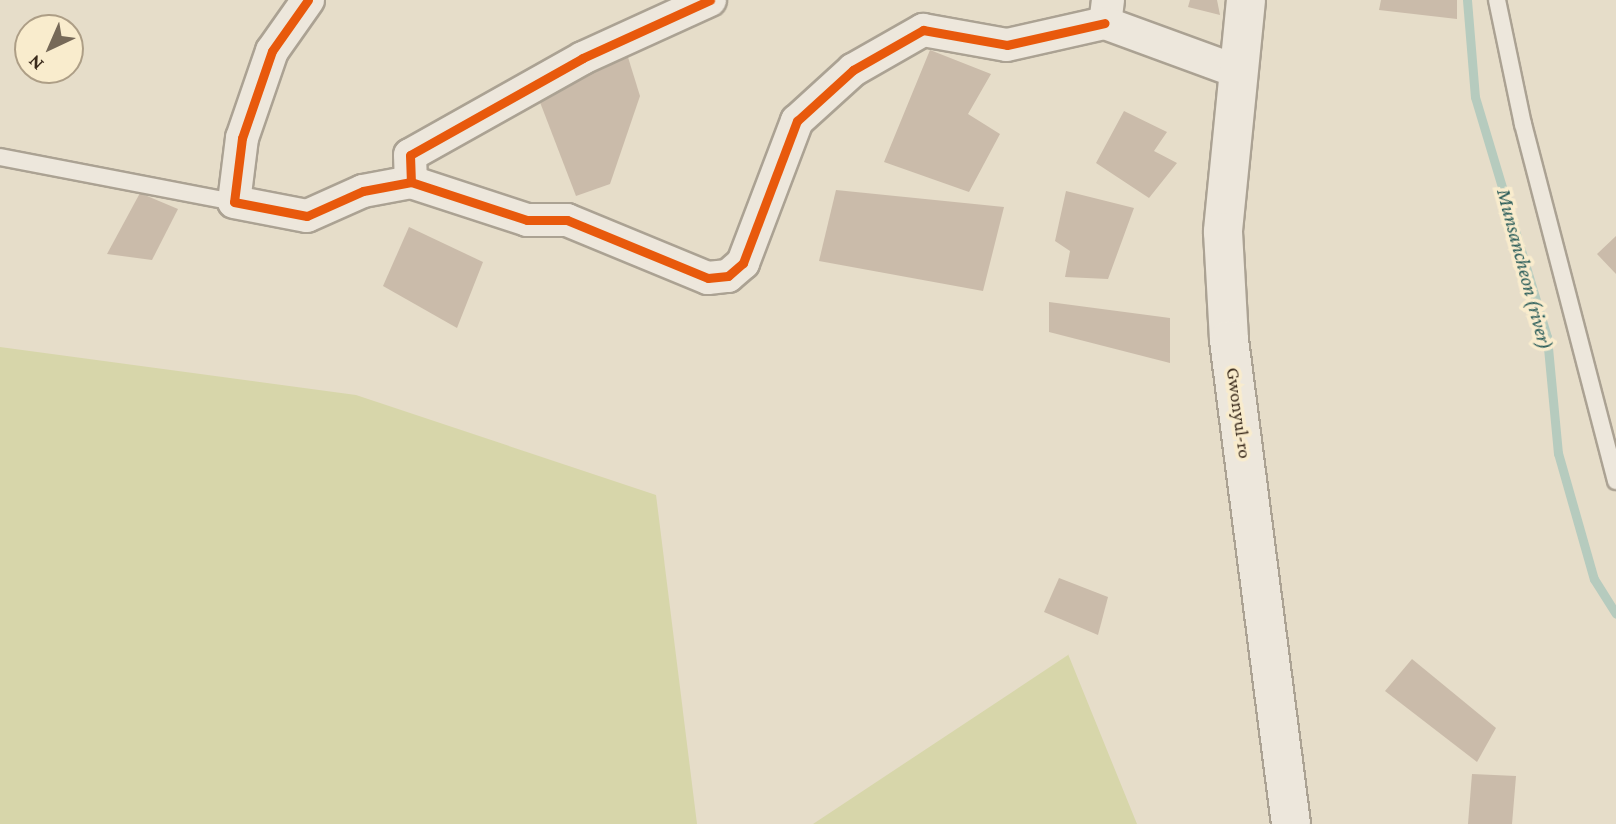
<!DOCTYPE html>
<style>
body{margin:0}
#map{position:relative;width:1616px;height:824px;overflow:hidden;background:#e6ddc9;font-family:"Crimson Pro",serif}
div>[style]{position:absolute}
[style*='--x']{left:calc(var(--x)*1px);top:calc(var(--y)*1px);width:calc(var(--w)*1px);rotate:calc(var(--a)*1deg)}
.green>*{inset:0;background:#d7d6aa}
.stream>*{height:9px;margin:-4.5px;padding:0 4.5px;transform-origin:4.5px;border-radius:4.5px;background:#b6cbbe}
.building>*{inset:0;background:#cabbaa}
.roads{filter:drop-shadow(2px 0 #aba293) drop-shadow(-2px 0 #aba293) drop-shadow(0 2px #aba293) drop-shadow(0 -2px #aba293)}
.service>*{height:16px;margin:-8px;padding:0 8px;transform-origin:8px;border-radius:8px;background:#ede7dc}
.minor>*{height:32px;margin:-16px;padding:0 16px;transform-origin:16px;border-radius:16px;background:#ede7dc}
.secondary>*{height:38px;margin:-19px;padding:0 19px;transform-origin:19px;border-radius:19px;background:#ede7dc}
.cycleway>*{height:9px;margin:-4.5px;padding:0 4.5px;transform-origin:4.5px;border-radius:4.5px;background:#e8590c}
span{translate:-50% -50%;white-space:nowrap;text-align:center;line-height:1.15;-webkit-text-stroke:7px #f9eccd;paint-order:stroke}
.street-label{font-size:19px;color:#3a2a1b}
.water-label{font-size:21px;color:#285b58;font-style:italic}
.north{position:absolute;left:14px;top:14px;width:70px;height:70px;box-sizing:border-box;background:#f9eccd;border:2px solid #ad9e86;border-radius:50%;rotate:224deg;font-size:19px;font-weight:700;line-height:28px;text-align:center;color:#3a2a1b}
.north::after{content:'';display:block;margin:auto;width:24px;height:32px;background:#766958;clip-path:polygon(50% 0,100% 100%,50% 72%,0 100%)}
</style>
<div id="map">
<div class="green">
<div style="clip-path:polygon(0 347px,356px 395px,656px 495px,697px 824px,0 824px)"></div>
<div style="clip-path:polygon(1068px 654px,1137px 824px,813px 824px,1068px 655px)"></div>
</div>
<div class="stream">
<div style="--x:1467;--y:0;--w:97;--a:85.3"></div>
<div style="--x:1475;--y:97;--w:251;--a:73.3"></div>
<div style="--x:1547;--y:337;--w:117;--a:84.6"></div>
<div style="--x:1558;--y:453;--w:131;--a:74.1"></div>
<div style="--x:1594;--y:579;--w:41;--a:57.8"></div>
</div>
<div class="building">
<div style="clip-path:polygon(1190px 0,1217px 0,1220px 15px,1188px 7px)"></div>
<div style="clip-path:polygon(1381px 0,1457px 0,1457px 19px,1379px 10px)"></div>
<div style="clip-path:polygon(930px 50px,991px 74px,968px 114px,1000px 134px,969px 192px,884px 162px)"></div>
<div style="clip-path:polygon(627px 54px,640px 96px,610px 184px,576px 196px,538px 97px)"></div>
<div style="clip-path:polygon(1124px 111px,1167px 132px,1154px 151px,1177px 163px,1149px 198px,1096px 163px)"></div>
<div style="clip-path:polygon(836px 190px,1004px 207px,983px 291px,819px 261px)"></div>
<div style="clip-path:polygon(1066px 191px,1134px 208px,1108px 279px,1065px 277px,1070px 251px,1055px 241px)"></div>
<div style="clip-path:polygon(140px 193px,178px 209px,152px 260px,107px 254px)"></div>
<div style="clip-path:polygon(409px 227px,483px 262px,457px 328px,383px 286px)"></div>
<div style="clip-path:polygon(1616px 236px,1616px 274px,1597px 254px)"></div>
<div style="clip-path:polygon(1049px 302px,1170px 318px,1170px 363px,1049px 332px)"></div>
<div style="clip-path:polygon(1059px 578px,1108px 597px,1098px 635px,1044px 612px)"></div>
<div style="clip-path:polygon(1412px 659px,1496px 728px,1477px 762px,1385px 691px)"></div>
<div style="clip-path:polygon(1472px 774px,1516px 776px,1512px 824px,1468px 824px)"></div>
</div>
<div class="roads">
<div class="service">
<div style="--x:1497;--y:0;--w:127;--a:78.2"></div>
<div style="--x:1523;--y:124;--w:369;--a:75.4"></div>
<div style="--x:0;--y:157;--w:238;--a:10.9"></div>
</div>
<div class="minor">
<div style="--x:308;--y:0;--w:62;--a:125.2"></div>
<div style="--x:272;--y:51;--w:92;--a:109"></div>
<div style="--x:242;--y:138;--w:64;--a:97.1"></div>
<div style="--x:234;--y:202;--w:74;--a:10.9"></div>
<div style="--x:307;--y:216;--w:61;--a:-24.1"></div>
<div style="--x:363;--y:191;--w:49;--a:-10.6"></div>
<div style="--x:710;--y:0;--w:140;--a:155.5"></div>
<div style="--x:583;--y:58;--w:198;--a:150.7"></div>
<div style="--x:410;--y:155;--w:27;--a:88"></div>
<div style="--x:411;--y:182;--w:122;--a:18.1"></div>
<div style="--x:527;--y:220;--w:40;--a:0"></div>
<div style="--x:567;--y:220;--w:152;--a:22.4"></div>
<div style="--x:708;--y:278;--w:20;--a:-6"></div>
<div style="--x:728;--y:276;--w:20;--a:-41"></div>
<div style="--x:743;--y:263;--w:152;--a:-69.2"></div>
<div style="--x:797;--y:121;--w:76;--a:-42.3"></div>
<div style="--x:853;--y:70;--w:81;--a:-29.7"></div>
<div style="--x:923;--y:30;--w:85;--a:10.1"></div>
<div style="--x:1007;--y:45;--w:100;--a:-12.7"></div>
<div style="--x:1108;--y:0;--w:23;--a:97"></div>
<div style="--x:1105;--y:23;--w:140;--a:20.1"></div>
</div>
<div class="secondary">
<div style="--x:1246;--y:0;--w:233;--a:95.7"></div>
<div style="--x:1223;--y:232;--w:108;--a:86.8"></div>
<div style="--x:1229;--y:340;--w:488;--a:82.7"></div>
</div>
</div>
<div class="cycleway">
<div style="--x:308;--y:0;--w:62;--a:125.2"></div>
<div style="--x:272;--y:51;--w:92;--a:109"></div>
<div style="--x:242;--y:138;--w:64;--a:97.1"></div>
<div style="--x:234;--y:202;--w:74;--a:10.9"></div>
<div style="--x:307;--y:216;--w:61;--a:-24.1"></div>
<div style="--x:363;--y:191;--w:49;--a:-10.6"></div>
<div style="--x:710;--y:0;--w:140;--a:155.5"></div>
<div style="--x:583;--y:58;--w:198;--a:150.7"></div>
<div style="--x:410;--y:155;--w:27;--a:88"></div>
<div style="--x:411;--y:182;--w:122;--a:18.1"></div>
<div style="--x:527;--y:220;--w:40;--a:0"></div>
<div style="--x:567;--y:220;--w:152;--a:22.4"></div>
<div style="--x:708;--y:278;--w:20;--a:-6"></div>
<div style="--x:728;--y:276;--w:20;--a:-41"></div>
<div style="--x:743;--y:263;--w:152;--a:-69.2"></div>
<div style="--x:797;--y:121;--w:76;--a:-42.3"></div>
<div style="--x:853;--y:70;--w:81;--a:-29.7"></div>
<div style="--x:923;--y:30;--w:85;--a:10.1"></div>
<div style="--x:1007;--y:45;--w:100;--a:-12.7"></div>
</div>
<div class="street-label">
<span style="left:1239px;top:413px;rotate:82deg">Gwonyul-ro</span>
</div>
<div class="water-label">
<span style="left:1525px;top:269px;rotate:75deg">Munsancheon (river)</span>
</div>
<div class="north">N</div>
</div>
